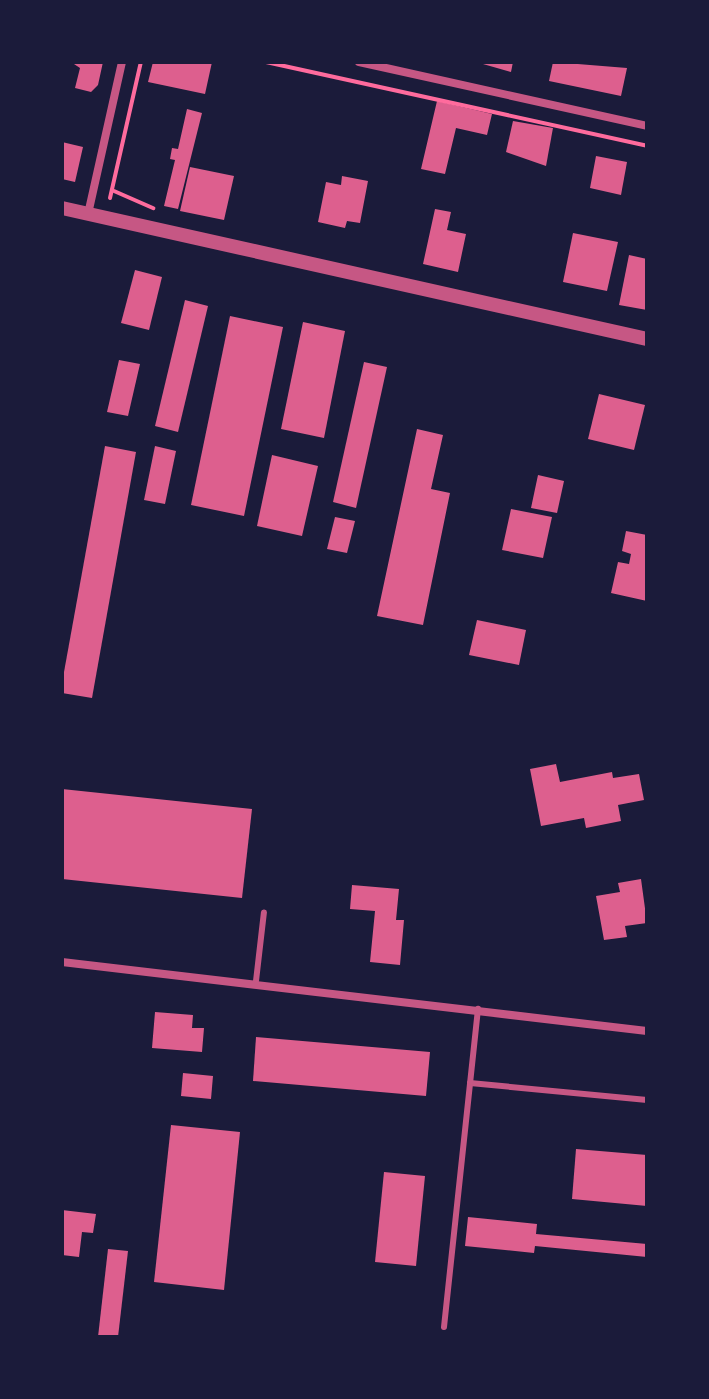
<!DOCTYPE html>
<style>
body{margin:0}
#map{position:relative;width:709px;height:1399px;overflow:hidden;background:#1b1b3a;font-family:Raleway,sans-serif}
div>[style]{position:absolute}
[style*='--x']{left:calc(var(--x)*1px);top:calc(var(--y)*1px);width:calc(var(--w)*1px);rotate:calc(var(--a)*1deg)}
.building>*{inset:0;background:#dd5f8e}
.path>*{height:4px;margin:-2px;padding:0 2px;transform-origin:2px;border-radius:2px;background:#ff6b9d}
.service>*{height:6px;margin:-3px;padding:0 3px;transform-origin:3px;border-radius:3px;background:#c65784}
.minor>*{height:8px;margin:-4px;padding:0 4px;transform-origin:4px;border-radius:4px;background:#c65784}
.tertiary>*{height:14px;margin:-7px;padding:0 7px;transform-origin:7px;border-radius:7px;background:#c65784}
span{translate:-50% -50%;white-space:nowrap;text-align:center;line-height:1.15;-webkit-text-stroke:8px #1b1b3a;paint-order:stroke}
.frame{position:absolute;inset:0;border:64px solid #1b1b3a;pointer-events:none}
</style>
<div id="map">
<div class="building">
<div style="clip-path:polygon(71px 62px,103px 62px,98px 85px,91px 92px,75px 88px,80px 68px)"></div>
<div style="clip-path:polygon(153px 62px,212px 62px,205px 94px,148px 82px)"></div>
<div style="clip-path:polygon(476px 62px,513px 62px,511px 72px)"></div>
<div style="clip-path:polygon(553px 62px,627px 68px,621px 96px,549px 81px)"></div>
<div style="clip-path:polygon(437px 101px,492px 114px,487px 135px,456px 128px,445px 174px,421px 169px)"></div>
<div style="clip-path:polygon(187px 109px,202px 113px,178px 209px,164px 206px,175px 160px,170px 159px,172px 148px,178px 149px)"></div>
<div style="clip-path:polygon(513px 121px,553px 128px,546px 166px,506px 152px)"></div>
<div style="clip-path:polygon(62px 142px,83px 147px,75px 182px,62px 179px)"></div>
<div style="clip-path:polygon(596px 156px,627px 162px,621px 195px,590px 188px)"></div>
<div style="clip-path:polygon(190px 167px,234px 176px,224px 220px,180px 211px)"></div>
<div style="clip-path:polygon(342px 176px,368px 181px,360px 223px,347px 221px,345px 228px,318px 222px,326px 182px,341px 185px)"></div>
<div style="clip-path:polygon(435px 209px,451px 212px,447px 230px,466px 234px,458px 272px,423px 264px)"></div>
<div style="clip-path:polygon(573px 233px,618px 242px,607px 291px,563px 282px)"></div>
<div style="clip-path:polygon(629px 255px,647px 259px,647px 310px,619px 305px)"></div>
<div style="clip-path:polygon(135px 270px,162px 277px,149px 330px,121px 323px)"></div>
<div style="clip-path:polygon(185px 300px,208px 306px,178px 432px,155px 426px)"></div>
<div style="clip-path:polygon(230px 316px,283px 327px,244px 516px,191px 505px)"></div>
<div style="clip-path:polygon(303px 322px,345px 331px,324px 438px,281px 429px)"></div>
<div style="clip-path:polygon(119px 360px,140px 364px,128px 416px,107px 412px)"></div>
<div style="clip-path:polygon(364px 362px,387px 367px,356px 508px,333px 502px)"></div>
<div style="clip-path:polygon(599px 394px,645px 405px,634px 450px,588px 439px)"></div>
<div style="clip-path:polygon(417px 429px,443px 435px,431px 489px,450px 493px,423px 625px,377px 616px)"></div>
<div style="clip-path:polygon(105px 446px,136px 452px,92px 698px,62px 693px,62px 683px)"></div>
<div style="clip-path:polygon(155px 446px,176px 451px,165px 504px,144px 500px)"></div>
<div style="clip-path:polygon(272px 455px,318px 466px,302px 536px,257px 526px)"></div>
<div style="clip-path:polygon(538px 475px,564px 481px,557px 513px,531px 508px)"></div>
<div style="clip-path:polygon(511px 509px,552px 517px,543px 558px,502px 550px)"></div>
<div style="clip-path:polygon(335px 517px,355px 521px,347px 553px,327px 549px)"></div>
<div style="clip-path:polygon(626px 531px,647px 535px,647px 601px,611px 593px,618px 562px,629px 564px,631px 554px,622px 551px)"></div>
<div style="clip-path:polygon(477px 620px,526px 630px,519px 665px,469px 655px)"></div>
<div style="clip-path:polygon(556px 764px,560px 782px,612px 772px,613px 778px,639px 774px,644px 800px,618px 805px,621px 821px,586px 828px,584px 818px,541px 826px,530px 769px)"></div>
<div style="clip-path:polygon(62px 789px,252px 809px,242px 898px,62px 879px)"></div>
<div style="clip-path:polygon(641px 879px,647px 923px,625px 926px,627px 937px,604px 940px,596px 896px,620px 892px,618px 883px)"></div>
<div style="clip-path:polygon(352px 885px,399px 889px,396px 920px,404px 920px,400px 965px,370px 962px,375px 911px,350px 909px)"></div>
<div style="clip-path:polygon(155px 1012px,193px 1015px,192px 1028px,204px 1028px,202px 1052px,152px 1048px)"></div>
<div style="clip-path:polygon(256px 1037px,430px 1052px,426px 1096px,253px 1081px)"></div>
<div style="clip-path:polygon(183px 1073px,213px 1076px,211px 1099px,181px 1096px)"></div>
<div style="clip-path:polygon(171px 1125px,240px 1132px,224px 1290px,154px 1282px)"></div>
<div style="clip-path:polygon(576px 1149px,647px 1155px,647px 1206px,572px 1199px)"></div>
<div style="clip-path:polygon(384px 1172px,425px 1176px,416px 1266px,375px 1262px)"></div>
<div style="clip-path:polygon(62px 1210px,96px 1214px,93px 1233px,82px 1232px,79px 1257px,62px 1255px)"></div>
<div style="clip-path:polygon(468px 1217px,537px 1224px,536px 1234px,647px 1244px,647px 1257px,535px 1246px,534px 1253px,465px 1246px)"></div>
<div style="clip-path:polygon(108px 1249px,128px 1251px,118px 1337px,98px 1337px)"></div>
</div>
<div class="path">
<div style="--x:266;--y:62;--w:390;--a:12.4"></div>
<div style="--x:114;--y:191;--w:43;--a:23.6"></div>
<div style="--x:110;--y:198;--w:139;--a:-77.2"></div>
</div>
<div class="service">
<div style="--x:256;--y:981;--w:69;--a:-83.4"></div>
<div style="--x:470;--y:1083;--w:178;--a:5.5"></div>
<div style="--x:444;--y:1327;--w:320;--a:-83.9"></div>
</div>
<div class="minor">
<div style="--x:359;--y:62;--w:295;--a:12.5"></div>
<div style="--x:88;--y:214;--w:156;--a:-77.4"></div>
<div style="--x:62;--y:962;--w:589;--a:6.73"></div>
</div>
<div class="tertiary">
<div style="--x:62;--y:208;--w:599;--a:12.62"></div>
</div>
<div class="frame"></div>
</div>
